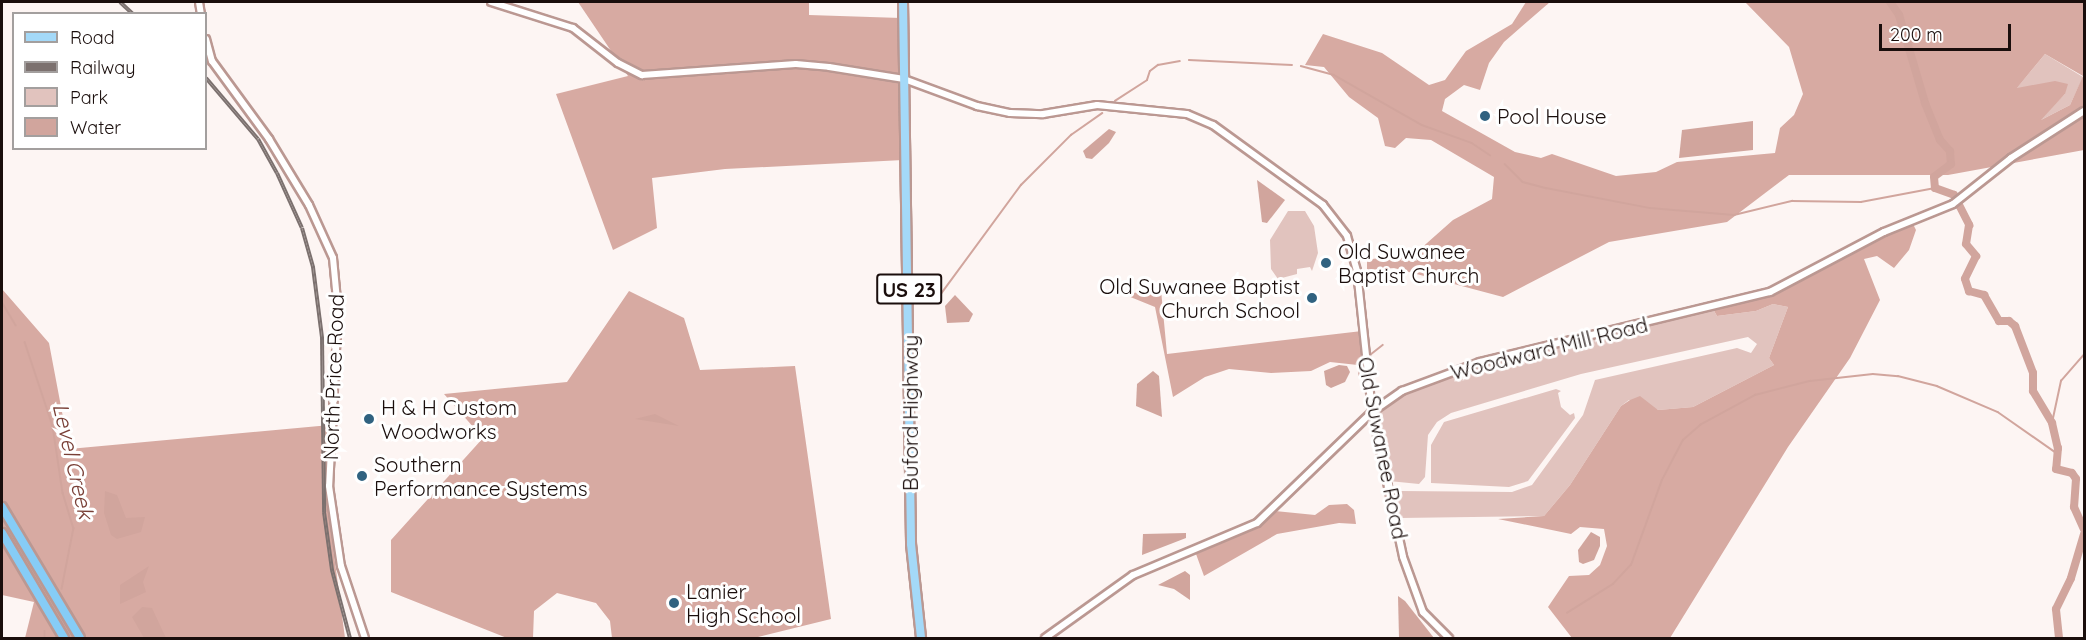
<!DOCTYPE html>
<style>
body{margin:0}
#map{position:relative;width:2086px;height:640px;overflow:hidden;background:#fdf5f3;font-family:Quicksand,sans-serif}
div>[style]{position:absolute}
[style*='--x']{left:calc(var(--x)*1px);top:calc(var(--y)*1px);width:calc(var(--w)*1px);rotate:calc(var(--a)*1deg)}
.green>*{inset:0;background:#e1c3be}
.forest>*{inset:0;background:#d7aaa2}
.water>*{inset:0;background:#d1a59d}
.stream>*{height:1.5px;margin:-0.75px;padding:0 0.75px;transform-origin:0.75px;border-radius:0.75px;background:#d1a59d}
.river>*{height:8px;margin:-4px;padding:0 4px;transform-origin:4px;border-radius:4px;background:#d1a59d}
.roads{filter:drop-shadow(2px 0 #bb9892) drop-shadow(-2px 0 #bb9892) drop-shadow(0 2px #bb9892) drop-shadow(0 -2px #bb9892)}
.tertiary>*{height:6px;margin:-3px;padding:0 3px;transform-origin:3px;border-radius:3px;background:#fff}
.primary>*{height:8px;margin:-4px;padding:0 4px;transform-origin:4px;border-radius:4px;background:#a4d9f8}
.trunk>*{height:8px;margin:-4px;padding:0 4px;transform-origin:4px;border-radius:4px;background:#86ccf6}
.rail>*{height:4px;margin-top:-2px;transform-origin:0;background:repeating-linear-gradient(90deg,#fff 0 4.5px,#7c716f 0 9px);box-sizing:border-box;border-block:2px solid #7c716f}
.dots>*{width:16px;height:16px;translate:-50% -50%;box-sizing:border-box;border:3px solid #fff;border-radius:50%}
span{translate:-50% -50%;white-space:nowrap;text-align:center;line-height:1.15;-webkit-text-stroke:6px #fff;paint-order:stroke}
.shield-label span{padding:2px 4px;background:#fff;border:2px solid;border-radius:4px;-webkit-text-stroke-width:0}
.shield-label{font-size:20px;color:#1a0e0c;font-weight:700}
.poi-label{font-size:21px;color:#1a0e0c}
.left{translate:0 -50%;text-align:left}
.right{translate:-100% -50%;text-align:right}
.street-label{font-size:21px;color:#1a0e0c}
.water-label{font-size:22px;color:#793f36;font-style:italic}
.frame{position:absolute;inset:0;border:3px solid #1a0e0c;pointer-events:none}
.legend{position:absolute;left:12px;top:12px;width:195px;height:138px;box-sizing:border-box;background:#fff;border:2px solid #a39f9e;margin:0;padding:8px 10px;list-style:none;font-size:18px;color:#1a0e0c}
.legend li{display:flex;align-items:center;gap:12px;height:30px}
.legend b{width:30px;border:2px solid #a39f9e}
.scale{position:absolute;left:1879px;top:24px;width:132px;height:27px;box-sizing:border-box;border:3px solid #1a0e0c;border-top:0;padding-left:8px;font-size:18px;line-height:21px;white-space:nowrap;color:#1a0e0c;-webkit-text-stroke:4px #fff;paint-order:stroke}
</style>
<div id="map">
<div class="green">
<div style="clip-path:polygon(2045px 54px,2083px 77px,2070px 105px,2039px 121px,2065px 94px,2034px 86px,2016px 89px)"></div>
<div style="clip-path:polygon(1288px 211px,1305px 211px,1314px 226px,1318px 253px,1312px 271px,1310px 267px,1297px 269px,1297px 274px,1278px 279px,1271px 269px,1270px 240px)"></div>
<div style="clip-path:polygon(1773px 304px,1788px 307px,1769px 358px,1774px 365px,1693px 407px,1658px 410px,1629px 400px,1621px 406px,1570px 485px,1544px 516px,1400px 518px,1395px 499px,1401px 491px,1512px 492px,1532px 485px,1583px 415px,1595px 380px,1737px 348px,1751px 353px,1757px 344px,1748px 337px,1581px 374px,1451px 413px,1437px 422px,1428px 435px,1425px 477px,1419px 484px,1389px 481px,1376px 415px,1396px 397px,1451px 374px,1551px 346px,1713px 309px,1717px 316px,1756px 311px)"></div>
<div style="clip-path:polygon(1556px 389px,1561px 391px,1558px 393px,1561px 407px,1570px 415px,1574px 413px,1575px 418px,1528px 481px,1509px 487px,1431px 483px,1431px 445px,1444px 422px)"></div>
</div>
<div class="forest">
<div style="clip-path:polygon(578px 2px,809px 2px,809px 15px,901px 18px,903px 160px,725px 169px,652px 178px,657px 228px,613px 250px,556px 94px,628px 76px)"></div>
<div style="clip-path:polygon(evenodd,1526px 2px,1550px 2px,1504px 42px,1489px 63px,1480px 90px,1464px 85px,1445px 99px,1442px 111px,1515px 152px,1541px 158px,1552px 154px,1616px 176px,1656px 172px,1677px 162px,1775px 153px,1780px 128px,1794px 115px,1803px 94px,1789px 47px,1745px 2px,2084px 2px,2084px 150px,1948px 175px,1789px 175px,1727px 222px,1609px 242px,1503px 297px,1394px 268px,1367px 270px,1367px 260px,1418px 251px,1453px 220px,1492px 199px,1494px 177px,1431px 140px,1406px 138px,1395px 148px,1385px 146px,1378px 118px,1349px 97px,1324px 67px,1305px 65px,1323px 34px,1382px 53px,1429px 85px,1445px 80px,1466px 51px,1512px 24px,1526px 2px,2045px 54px,2083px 76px,2070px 105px,2041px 120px,2065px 94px,2068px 84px,2055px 81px,2017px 88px,2045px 54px)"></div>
<div style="clip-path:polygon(1912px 222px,1916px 230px,1909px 250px,1894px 268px,1877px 256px,1864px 259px,1880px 300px,1850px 358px,1788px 447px,1670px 638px,1572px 638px,1548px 607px,1569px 576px,1589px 575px,1600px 565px,1607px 546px,1604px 529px,1580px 527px,1571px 534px,1498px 519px,1544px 516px,1570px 485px,1621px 406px,1630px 400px,1640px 396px,1658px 410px,1693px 407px,1774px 365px,1769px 358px,1788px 307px,1773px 304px,1756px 311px,1717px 316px,1713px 309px,1781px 289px)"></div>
<div style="clip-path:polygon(2px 289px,49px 343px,69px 449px,330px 425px,325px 486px,345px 638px,25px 638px,34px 602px,2px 595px)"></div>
<div style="clip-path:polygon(1161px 290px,1167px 354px,1362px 331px,1367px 366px,1330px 362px,1311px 371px,1271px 373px,1229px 369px,1205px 377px,1173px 397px,1155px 307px,1123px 294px)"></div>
<div style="clip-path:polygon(629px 291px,684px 318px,700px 370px,795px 366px,831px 619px,754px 638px,612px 638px,610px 621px,596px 603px,557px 593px,534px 611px,533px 638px,507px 638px,391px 592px,391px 540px,483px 438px,444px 394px,567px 382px)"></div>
<div style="clip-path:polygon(1347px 504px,1354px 510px,1356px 524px,1339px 523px,1277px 534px,1204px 576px,1196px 554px,1247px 532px,1275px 511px,1315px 515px,1329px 505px)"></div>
</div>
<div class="water">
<div style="clip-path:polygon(1753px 121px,1753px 150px,1679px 158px,1682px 130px)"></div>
<div style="clip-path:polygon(1109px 129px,1116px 132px,1109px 143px,1092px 159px,1086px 158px,1083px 151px)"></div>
<div style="clip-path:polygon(1257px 180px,1285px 200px,1267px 223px,1262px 222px)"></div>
<div style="clip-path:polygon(955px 295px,973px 314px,969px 322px,947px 323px,945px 306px)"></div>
<div style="clip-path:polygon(1339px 365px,1347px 366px,1350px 372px,1345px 382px,1331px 388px,1326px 385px,1324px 371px)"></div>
<div style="clip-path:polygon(1153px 371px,1159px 376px,1162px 417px,1136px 406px,1137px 384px)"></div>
<div style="clip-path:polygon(655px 414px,679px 426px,635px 419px)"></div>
<div style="clip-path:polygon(105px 491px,117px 495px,126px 518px,145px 517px,141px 532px,117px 539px,111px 535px,104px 513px)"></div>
<div style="clip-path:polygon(1591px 532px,1600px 537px,1600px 546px,1594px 560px,1583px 564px,1579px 562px,1578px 550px)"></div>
<div style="clip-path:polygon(1186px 533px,1186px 538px,1142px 555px,1143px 534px)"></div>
<div style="clip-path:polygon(149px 566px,143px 582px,146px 592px,120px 604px,120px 585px)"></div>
<div style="clip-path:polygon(1185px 571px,1190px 575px,1190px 600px,1174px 589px,1158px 585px)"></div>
<div style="clip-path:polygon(1398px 596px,1405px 601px,1434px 638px,1399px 638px)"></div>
<div style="clip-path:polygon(142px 607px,152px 608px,166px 638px,144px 638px,132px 617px)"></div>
</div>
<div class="stream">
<div style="--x:1189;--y:60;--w:103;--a:2.8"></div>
<div style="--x:1301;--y:66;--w:34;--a:15"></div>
<div style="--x:1334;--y:75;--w:101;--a:29.6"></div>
<div style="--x:1422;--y:125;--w:53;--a:19.8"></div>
<div style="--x:1472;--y:143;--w:22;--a:34"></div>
<div style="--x:1115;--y:101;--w:38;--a:-33"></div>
<div style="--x:1147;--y:80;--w:9;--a:-72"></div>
<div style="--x:1150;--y:71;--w:10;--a:-37"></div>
<div style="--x:1158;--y:65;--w:22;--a:-10"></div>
<div style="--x:1505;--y:164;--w:25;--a:45"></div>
<div style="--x:1523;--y:182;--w:24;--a:15"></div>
<div style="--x:1546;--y:188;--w:106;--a:10.9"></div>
<div style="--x:1650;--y:208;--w:84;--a:4.8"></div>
<div style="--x:1734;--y:215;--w:60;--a:-13.6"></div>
<div style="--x:1792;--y:201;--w:69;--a:0.8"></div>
<div style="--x:1861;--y:202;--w:75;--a:-10.7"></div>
<div style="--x:938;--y:298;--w:140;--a:-53.7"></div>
<div style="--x:1021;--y:185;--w:71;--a:-45"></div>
<div style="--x:1071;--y:135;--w:38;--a:-35"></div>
<div style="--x:2;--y:302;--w:27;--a:59"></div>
<div style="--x:25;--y:342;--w:89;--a:71.6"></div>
<div style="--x:53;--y:426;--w:68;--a:81.5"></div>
<div style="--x:63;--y:493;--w:37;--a:73"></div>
<div style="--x:74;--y:528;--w:62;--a:101.1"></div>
<div style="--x:1370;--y:355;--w:16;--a:-38"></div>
<div style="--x:1359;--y:376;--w:11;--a:-85"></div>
<div style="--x:2052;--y:423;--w:43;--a:-77.9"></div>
<div style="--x:2061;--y:381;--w:35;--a:-49"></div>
<div style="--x:1567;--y:613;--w:54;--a:-32.2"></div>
<div style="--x:1613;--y:584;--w:26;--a:-47"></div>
<div style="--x:1631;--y:565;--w:90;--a:-70"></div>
<div style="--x:1662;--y:480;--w:45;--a:-62.3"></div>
<div style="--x:1683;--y:440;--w:23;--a:-41"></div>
<div style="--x:1700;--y:425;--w:63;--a:-28.6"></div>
<div style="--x:1755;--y:395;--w:57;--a:-14.3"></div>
<div style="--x:1810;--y:381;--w:63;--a:-6.3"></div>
<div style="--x:1873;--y:374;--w:25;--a:5"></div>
<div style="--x:1898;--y:376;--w:40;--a:14.4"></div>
<div style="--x:1937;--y:386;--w:66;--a:23.1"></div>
<div style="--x:1998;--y:412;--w:73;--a:35"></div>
<div style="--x:45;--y:631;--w:7;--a:90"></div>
</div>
<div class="river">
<div style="--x:1890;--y:2;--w:16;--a:55"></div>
<div style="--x:1899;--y:15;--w:92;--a:73.5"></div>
<div style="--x:1925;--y:103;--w:40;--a:68"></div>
<div style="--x:1940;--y:140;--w:15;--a:48"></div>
<div style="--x:1950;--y:151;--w:13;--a:86"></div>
<div style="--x:1951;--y:164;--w:21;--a:143"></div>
<div style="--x:1934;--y:177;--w:11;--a:85"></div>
<div style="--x:1935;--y:188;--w:20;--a:20"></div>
<div style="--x:1954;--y:195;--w:34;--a:63"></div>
<div style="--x:1969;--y:225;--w:19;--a:99"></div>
<div style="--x:1966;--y:244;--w:16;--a:50"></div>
<div style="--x:1976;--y:256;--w:25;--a:116"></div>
<div style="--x:1965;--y:279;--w:13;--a:72"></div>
<div style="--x:1969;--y:291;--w:16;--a:15"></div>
<div style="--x:1984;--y:295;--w:30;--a:60"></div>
<div style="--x:1999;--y:321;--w:10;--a:0"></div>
<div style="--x:2009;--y:321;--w:8;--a:40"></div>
<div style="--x:2015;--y:326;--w:50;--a:69"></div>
<div style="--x:2033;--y:373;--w:18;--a:90"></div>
<div style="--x:2033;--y:391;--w:37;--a:59"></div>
<div style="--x:2052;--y:423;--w:26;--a:77"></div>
<div style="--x:2058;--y:448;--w:21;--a:95"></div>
<div style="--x:2056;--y:469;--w:16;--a:14"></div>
<div style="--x:2072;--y:473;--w:7;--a:56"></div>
<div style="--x:2076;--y:479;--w:28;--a:94"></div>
<div style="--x:2074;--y:507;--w:24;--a:66"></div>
<div style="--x:2059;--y:638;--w:29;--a:-96"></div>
<div style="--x:2056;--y:609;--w:34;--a:-64"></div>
<div style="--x:2071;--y:578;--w:46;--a:-73.5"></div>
</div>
<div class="roads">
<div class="tertiary">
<div style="--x:199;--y:2;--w:12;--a:81"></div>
<div style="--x:491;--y:2;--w:86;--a:17.6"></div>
<div style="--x:573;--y:28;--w:57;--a:37.9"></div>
<div style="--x:618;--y:63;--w:27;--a:27"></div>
<div style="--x:642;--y:75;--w:154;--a:-4.1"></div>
<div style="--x:796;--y:64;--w:33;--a:5"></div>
<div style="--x:829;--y:67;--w:76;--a:9.1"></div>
<div style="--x:904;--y:79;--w:78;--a:20.3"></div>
<div style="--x:977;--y:106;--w:34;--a:12"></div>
<div style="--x:1010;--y:113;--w:33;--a:2"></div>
<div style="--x:1043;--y:114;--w:55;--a:-9.5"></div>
<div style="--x:1097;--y:105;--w:90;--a:5.7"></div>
<div style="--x:1187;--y:114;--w:28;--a:23"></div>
<div style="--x:1213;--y:125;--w:136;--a:36"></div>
<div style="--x:1323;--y:205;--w:39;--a:52"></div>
<div style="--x:1347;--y:236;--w:36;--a:74"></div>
<div style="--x:1357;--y:271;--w:142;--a:83.9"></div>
<div style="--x:1372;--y:412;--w:148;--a:77.9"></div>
<div style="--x:1403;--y:557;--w:59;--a:70"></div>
<div style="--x:1423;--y:612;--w:37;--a:45"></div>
<div style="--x:206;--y:39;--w:23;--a:75"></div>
<div style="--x:212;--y:61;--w:97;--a:53.8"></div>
<div style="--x:269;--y:139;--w:77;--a:58.8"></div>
<div style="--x:309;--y:205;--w:58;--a:65.6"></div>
<div style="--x:333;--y:258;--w:53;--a:84.6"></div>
<div style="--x:338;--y:311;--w:175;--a:92.9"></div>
<div style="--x:329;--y:486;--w:81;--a:81.5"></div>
<div style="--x:341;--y:566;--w:76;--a:71.6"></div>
<div style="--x:1045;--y:638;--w:108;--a:-35.6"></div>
<div style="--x:1133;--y:575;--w:134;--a:-22.8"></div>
<div style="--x:1257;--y:523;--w:160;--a:-44"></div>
<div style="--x:1372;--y:412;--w:37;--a:-35"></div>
<div style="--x:1402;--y:391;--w:83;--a:-20.4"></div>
<div style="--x:1480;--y:362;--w:298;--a:-13.6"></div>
<div style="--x:1770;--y:292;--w:129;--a:-27.8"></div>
<div style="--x:1884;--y:232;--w:74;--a:-22.1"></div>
<div style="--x:1953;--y:204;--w:74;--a:-38.4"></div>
<div style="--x:2011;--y:158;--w:87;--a:-32.8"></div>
</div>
<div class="primary">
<div style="--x:903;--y:2;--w:542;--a:89.15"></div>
<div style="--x:911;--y:544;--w:95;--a:83.9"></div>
</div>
<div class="trunk">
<div style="--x:2;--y:507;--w:152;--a:59.2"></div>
<div style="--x:2;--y:533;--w:122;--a:59.4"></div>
</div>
</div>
<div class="rail">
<div style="--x:120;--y:2;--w:18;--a:43"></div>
<div style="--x:206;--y:78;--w:80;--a:49.6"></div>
<div style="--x:258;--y:139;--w:39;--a:61"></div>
<div style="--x:277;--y:173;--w:60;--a:65.6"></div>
<div style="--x:302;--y:228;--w:41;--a:74.2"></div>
<div style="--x:313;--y:267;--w:71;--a:82.7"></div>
<div style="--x:322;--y:337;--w:175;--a:89.3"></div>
<div style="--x:324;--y:512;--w:59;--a:82.1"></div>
<div style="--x:332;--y:570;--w:70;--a:75.2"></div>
</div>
<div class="dots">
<div style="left:1485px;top:116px;background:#306280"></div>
<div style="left:1326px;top:263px;background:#306280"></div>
<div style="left:1312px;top:298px;background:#306280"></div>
<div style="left:369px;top:419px;background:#306280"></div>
<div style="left:362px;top:476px;background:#306280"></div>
<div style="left:674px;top:603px;background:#306280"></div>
</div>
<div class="shield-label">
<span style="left:909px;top:289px">US 23</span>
</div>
<div class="poi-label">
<span class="left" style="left:1497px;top:116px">Pool House</span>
<span class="left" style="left:1338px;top:263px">Old Suwanee<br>Baptist Church</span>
<span class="right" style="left:1300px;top:298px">Old Suwanee Baptist<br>Church School</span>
<span class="left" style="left:381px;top:419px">H &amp; H Custom<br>Woodworks</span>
<span class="left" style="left:374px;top:476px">Southern<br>Performance Systems</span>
<span class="left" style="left:686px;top:603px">Lanier<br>High School</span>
</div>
<div class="street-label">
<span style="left:1549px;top:348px;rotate:-14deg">Woodward Mill Road</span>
<span style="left:333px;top:377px;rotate:-88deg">North Price Road</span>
<span style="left:910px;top:413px;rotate:-90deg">Buford Highway</span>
<span style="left:1383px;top:448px;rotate:79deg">Old Suwanee Road</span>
</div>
<div class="water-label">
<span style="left:73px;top:461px;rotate:77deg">Level Creek</span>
</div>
<div class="frame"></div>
<ul class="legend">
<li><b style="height:8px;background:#a4d9f8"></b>Road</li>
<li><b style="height:8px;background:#7c716f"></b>Railway</li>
<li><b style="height:16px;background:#e1c3be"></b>Park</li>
<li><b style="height:16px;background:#d1a59d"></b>Water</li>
</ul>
<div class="scale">200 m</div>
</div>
